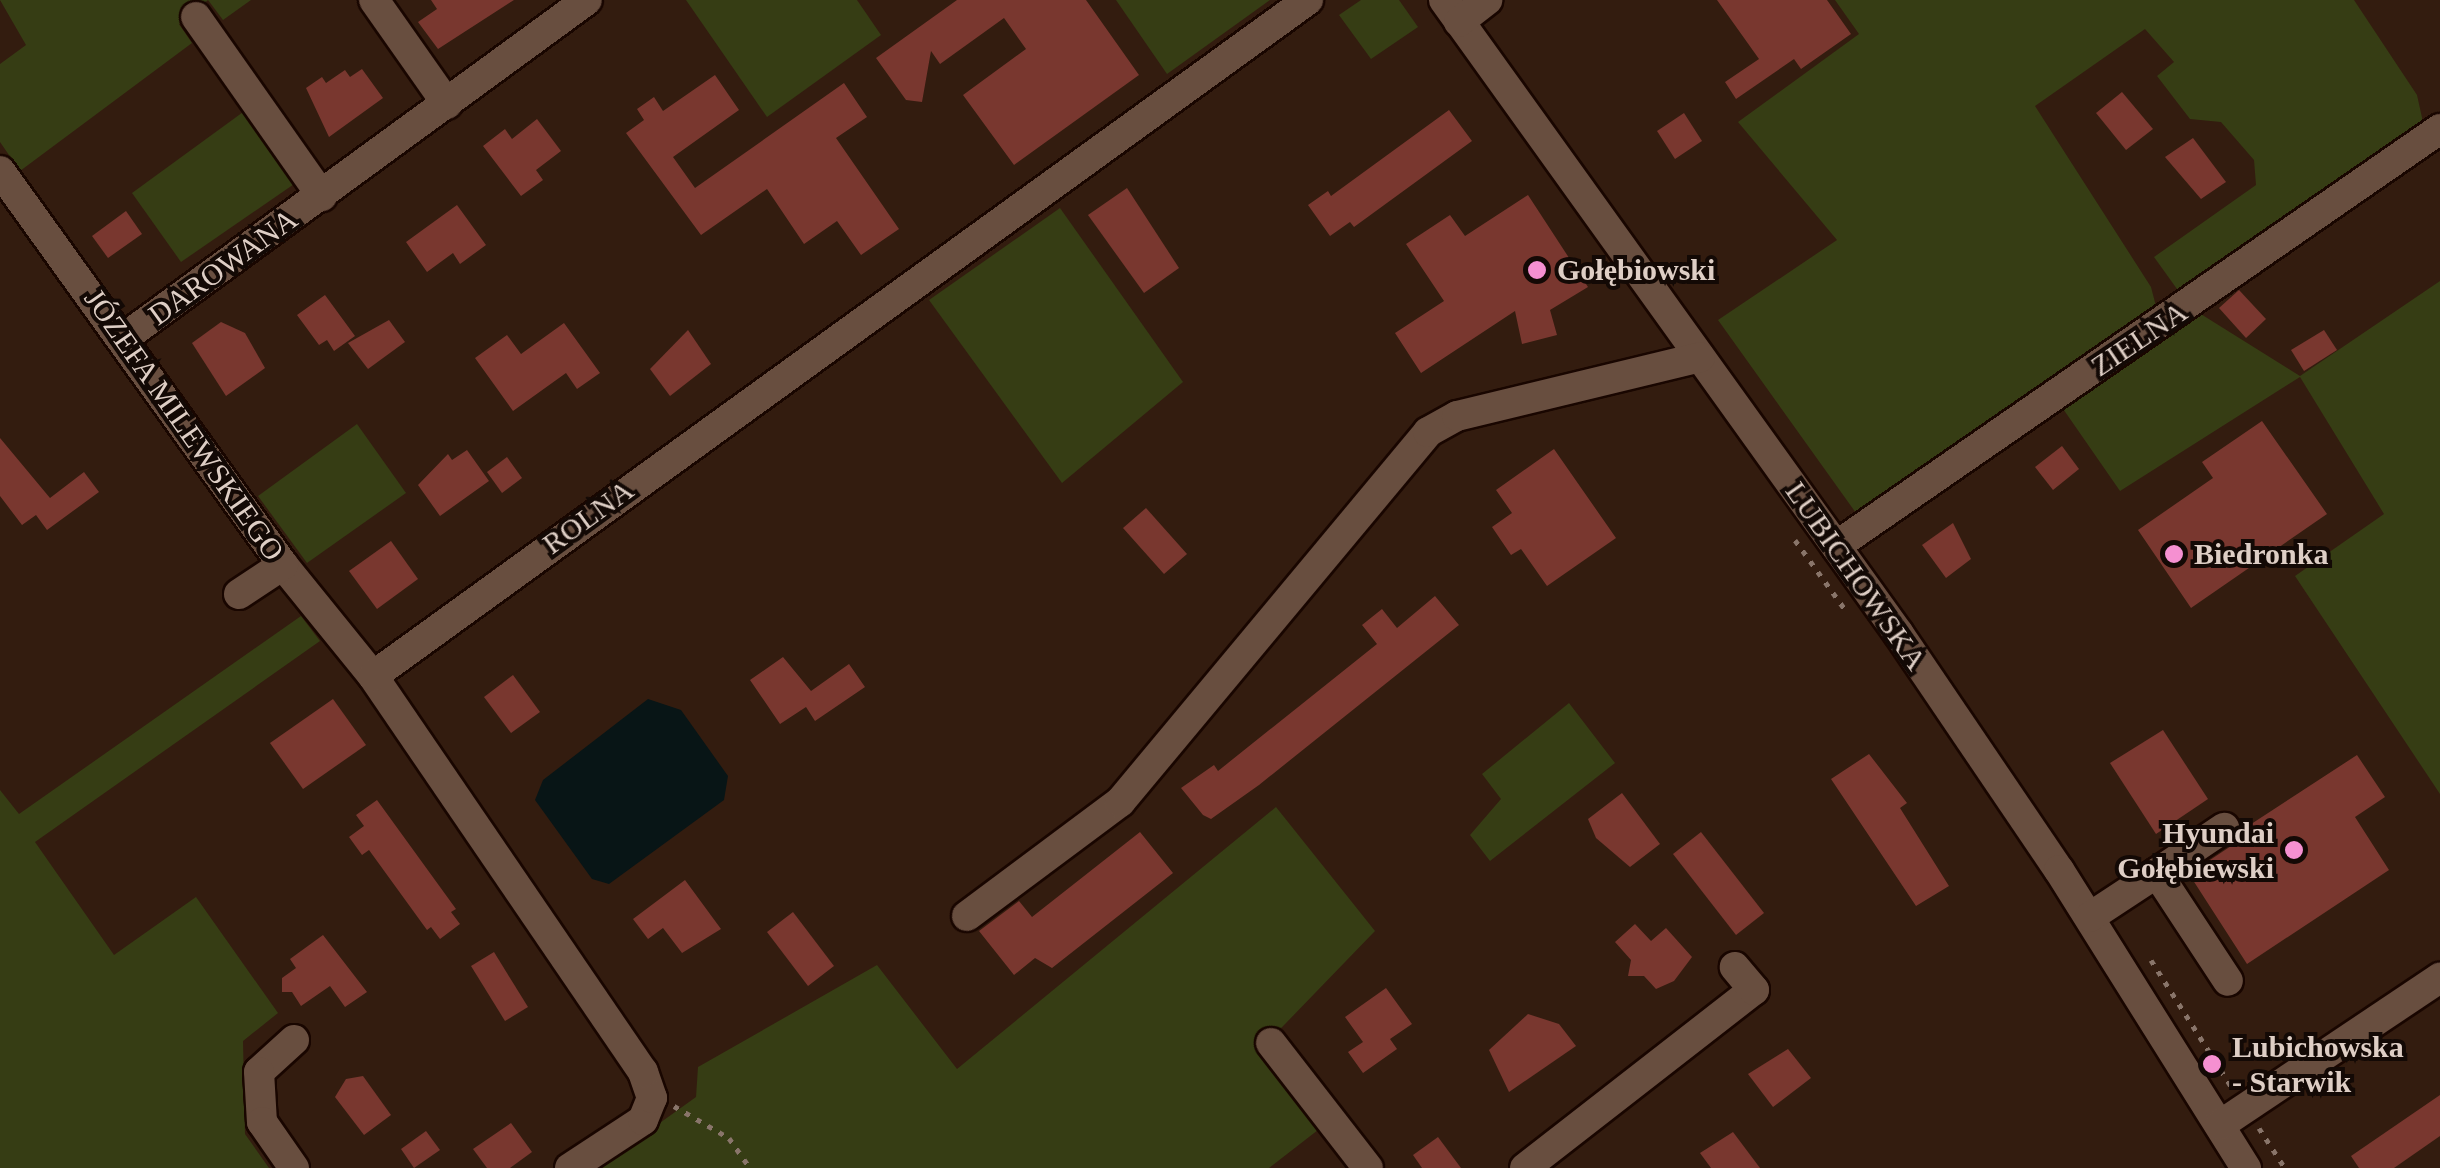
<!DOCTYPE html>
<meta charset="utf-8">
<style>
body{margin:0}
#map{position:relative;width:2440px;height:1168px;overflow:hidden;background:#331c0f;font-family:"Times New Roman",serif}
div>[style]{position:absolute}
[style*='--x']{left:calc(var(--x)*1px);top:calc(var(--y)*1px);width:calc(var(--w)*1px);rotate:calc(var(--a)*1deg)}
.green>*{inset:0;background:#363d14}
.water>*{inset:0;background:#081516}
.building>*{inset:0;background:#79372f}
.path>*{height:5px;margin-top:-2.5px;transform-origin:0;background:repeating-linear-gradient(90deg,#89756a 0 5px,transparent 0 13px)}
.roads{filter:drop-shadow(2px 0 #190600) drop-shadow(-2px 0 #190600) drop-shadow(0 2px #190600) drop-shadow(0 -2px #190600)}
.minor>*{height:30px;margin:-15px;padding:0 15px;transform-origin:15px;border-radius:15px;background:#684e3f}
.dots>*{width:28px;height:28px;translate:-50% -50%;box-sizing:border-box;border:5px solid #130905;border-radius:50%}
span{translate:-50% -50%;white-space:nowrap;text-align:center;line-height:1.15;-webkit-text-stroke:8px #130905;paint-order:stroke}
.street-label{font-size:30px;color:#decec5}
.poi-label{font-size:30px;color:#decec5;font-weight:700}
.left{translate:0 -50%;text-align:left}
.right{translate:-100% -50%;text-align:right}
</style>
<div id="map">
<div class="green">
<div style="clip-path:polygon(0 0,251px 0,223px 20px,208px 0,179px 24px,192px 43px,20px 171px,0 142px,0 64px,26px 45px)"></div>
<div style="clip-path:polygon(686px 0,857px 0,881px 35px,767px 117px)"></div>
<div style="clip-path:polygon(1116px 0,1270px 0,1167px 74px)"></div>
<div style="clip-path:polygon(1361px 0,1399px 0,1418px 27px,1371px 59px,1339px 15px)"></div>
<div style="clip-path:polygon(1835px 0,2354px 0,2417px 95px,2425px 131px,2195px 292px,2177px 289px,2154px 257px,2256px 185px,2254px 160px,2221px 122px,2190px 119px,2157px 76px,2174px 62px,2145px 29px,2035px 106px,2151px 287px,2158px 314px,1856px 513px,1718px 320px,1837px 240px,1738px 122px,1859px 34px)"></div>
<div style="clip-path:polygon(250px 107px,300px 180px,181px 262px,132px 193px)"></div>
<div style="clip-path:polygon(1060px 208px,1183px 382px,1062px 483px,929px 300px)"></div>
<div style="clip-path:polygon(2440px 281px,2440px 794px,2295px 576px,2384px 514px,2300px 377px,2120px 491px,2059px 403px,2196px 311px,2300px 376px)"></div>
<div style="clip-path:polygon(357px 424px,406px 493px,307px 563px,258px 496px)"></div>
<div style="clip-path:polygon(301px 616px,320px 641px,35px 842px,114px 955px,196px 897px,278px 1013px,243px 1041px,245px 1134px,269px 1168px,0 1168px,0 790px,19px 814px)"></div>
<div style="clip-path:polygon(1569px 703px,1615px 763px,1490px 861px,1470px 835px,1501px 799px,1482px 774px)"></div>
<div style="clip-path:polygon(1276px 807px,1375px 931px,1259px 1051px,1318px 1130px,1269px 1168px,597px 1168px,696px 1097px,698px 1067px,877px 965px,957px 1069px)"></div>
</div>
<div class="water">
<div style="clip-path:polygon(648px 699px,681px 710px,728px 776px,724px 800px,609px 884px,592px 879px,535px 800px,543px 780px)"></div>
</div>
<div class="building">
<div style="clip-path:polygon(431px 0,514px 0,438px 49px,418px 22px,437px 9px)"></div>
<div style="clip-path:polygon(957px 0,1086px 0,1139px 75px,1014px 165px,963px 95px,1026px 49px,1004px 18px,940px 64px,931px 51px,922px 102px,906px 100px,876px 58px)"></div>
<div style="clip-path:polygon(1717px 0,1827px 0,1851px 34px,1801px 69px,1794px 59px,1736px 99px,1725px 82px,1759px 59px)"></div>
<div style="clip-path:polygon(362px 69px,383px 98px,329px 137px,306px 88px,322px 77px,326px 83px,345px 70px,350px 77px)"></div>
<div style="clip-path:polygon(715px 75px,739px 110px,673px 157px,695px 188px,844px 83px,867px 117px,836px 138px,899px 229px,861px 255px,837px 221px,804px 244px,767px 189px,701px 235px,626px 133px,644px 120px,637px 109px,654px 97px,663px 111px)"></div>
<div style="clip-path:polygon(2122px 92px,2153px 129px,2126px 150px,2096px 113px)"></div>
<div style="clip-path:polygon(1449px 110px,1472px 141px,1354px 227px,1350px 222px,1330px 236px,1308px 205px,1328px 191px,1331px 196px)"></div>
<div style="clip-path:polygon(1684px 113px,1702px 141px,1675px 159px,1657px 131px)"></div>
<div style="clip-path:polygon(537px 119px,561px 151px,536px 170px,543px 180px,521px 196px,483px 146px,505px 129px,512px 139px)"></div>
<div style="clip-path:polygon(2193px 138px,2226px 182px,2201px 199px,2165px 157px)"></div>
<div style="clip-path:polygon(1127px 188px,1179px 268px,1144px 293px,1088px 215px)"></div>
<div style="clip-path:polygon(1528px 195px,1588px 287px,1550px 310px,1557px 335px,1522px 344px,1515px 311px,1421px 373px,1395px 333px,1444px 301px,1406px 244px,1450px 215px,1465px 236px)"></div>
<div style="clip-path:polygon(457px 205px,486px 245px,460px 264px,453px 253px,427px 272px,406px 242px)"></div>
<div style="clip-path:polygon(126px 211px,142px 234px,108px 258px,92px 236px)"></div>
<div style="clip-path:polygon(2239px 290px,2266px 319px,2246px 338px,2219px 308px)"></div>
<div style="clip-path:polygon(325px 295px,355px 336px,334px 351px,327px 340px,319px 345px,297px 315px)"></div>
<div style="clip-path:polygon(389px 320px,405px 342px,368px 369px,348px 343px)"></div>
<div style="clip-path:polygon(221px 322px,245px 333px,265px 368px,226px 396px,192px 343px)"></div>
<div style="clip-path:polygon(564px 323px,600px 373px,577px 389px,566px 373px,513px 411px,475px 358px,507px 335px,521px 354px)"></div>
<div style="clip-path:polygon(688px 330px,711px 364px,670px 396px,650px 369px)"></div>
<div style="clip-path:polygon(2324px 330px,2337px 350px,2304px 371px,2291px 350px)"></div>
<div style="clip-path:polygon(2262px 421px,2327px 514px,2191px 608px,2138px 530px,2213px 478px,2202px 462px)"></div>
<div style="clip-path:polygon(0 438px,50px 498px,84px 472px,99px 492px,47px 530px,36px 515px,22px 525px,0 496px)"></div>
<div style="clip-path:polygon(2062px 446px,2079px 469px,2053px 490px,2035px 467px)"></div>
<div style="clip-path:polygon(1554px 449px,1616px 538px,1547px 586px,1521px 549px,1511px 555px,1492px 527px,1512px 513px,1496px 490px)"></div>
<div style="clip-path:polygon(467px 450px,489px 481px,440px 516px,418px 485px,448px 454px,452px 460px)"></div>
<div style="clip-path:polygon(507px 457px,522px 478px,502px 493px,487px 472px)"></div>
<div style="clip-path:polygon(1146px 508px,1187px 554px,1164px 574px,1123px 528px)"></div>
<div style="clip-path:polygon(1953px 523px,1971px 559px,1946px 578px,1922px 545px)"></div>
<div style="clip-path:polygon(391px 541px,418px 579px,377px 609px,349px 571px)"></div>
<div style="clip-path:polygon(1435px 596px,1459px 625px,1259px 785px,1211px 819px,1203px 815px,1181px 788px,1214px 765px,1218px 771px,1377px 644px,1362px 625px,1382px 609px,1397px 628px)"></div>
<div style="clip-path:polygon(783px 657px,811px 691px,849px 664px,865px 687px,815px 721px,806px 707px,780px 724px,750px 680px)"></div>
<div style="clip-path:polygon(513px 675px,540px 712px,511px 733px,484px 697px)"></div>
<div style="clip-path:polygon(333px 699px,366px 745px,303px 789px,270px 743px)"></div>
<div style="clip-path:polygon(2163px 730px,2208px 799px,2156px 834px,2110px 763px)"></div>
<div style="clip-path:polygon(1869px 754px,1907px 803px,1900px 808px,1949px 886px,1916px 906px,1831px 779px)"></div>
<div style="clip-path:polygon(2357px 755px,2385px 797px,2355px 817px,2389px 870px,2247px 964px,2189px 874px,2234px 844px,2242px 830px)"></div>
<div style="clip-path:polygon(1622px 793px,1660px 844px,1630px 867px,1596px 838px,1588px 819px)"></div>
<div style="clip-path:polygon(377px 800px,456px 909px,451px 912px,460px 924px,440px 939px,431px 927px,427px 930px,369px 850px,362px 855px,349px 837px,364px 826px,356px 815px)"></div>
<div style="clip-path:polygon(1140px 832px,1173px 873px,1052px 968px,1035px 958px,1014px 975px,979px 931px,1019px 901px,1032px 917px)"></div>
<div style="clip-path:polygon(1701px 832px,1764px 913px,1736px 935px,1673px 854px)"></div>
<div style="clip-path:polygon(685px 880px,721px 929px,682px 953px,663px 928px,648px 939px,633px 919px)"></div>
<div style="clip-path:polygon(793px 912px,834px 966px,808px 986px,767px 932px)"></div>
<div style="clip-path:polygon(1635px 924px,1651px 941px,1666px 928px,1692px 957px,1674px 981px,1656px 989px,1644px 976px,1628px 976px,1631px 960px,1615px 942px)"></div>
<div style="clip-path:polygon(323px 935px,367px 992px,345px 1007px,330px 986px,301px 1006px,292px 992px,282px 992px,282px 978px,296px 968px,290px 959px)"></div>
<div style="clip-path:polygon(494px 952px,528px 1007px,505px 1021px,471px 966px)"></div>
<div style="clip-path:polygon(1386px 988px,1412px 1024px,1390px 1039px,1397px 1049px,1363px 1073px,1348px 1052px,1363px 1042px,1345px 1017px)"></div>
<div style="clip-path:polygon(1528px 1014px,1559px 1024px,1576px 1046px,1509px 1092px,1489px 1050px)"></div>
<div style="clip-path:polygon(1788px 1049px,1811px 1078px,1773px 1107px,1748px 1074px)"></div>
<div style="clip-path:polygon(363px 1076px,391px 1115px,364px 1135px,335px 1097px,346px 1079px)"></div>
<div style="clip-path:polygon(2440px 1095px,2440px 1136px,2394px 1168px,2359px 1168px,2351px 1156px)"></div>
<div style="clip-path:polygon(511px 1123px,532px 1152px,510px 1168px,487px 1168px,473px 1149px)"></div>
<div style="clip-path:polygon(426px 1131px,440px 1150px,414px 1168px,401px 1149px)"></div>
<div style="clip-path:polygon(1733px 1132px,1760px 1168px,1711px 1168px,1700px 1153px)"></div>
<div style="clip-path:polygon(1438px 1137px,1461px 1168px,1422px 1168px,1413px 1155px)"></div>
</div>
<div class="path">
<div style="--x:1795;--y:540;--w:89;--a:54.2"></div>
<div style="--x:2151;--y:960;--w:149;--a:57.6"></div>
<div style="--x:674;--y:1106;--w:64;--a:30.2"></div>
<div style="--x:729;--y:1138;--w:37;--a:55"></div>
<div style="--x:2259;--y:1128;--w:48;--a:57"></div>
</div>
<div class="roads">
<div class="minor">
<div style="--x:374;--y:0;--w:127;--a:54.9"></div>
<div style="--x:1444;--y:0;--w:780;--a:54.33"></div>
<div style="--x:1899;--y:634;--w:285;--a:55.9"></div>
<div style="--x:2059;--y:870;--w:352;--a:57.9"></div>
<div style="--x:196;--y:17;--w:219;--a:54.9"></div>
<div style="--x:1459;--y:22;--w:36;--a:-38"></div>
<div style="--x:0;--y:171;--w:485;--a:54.3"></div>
<div style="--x:283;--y:565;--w:143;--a:51"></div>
<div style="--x:124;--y:338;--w:573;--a:-36.13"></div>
<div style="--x:1836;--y:546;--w:734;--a:-34.62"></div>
<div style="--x:239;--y:594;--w:53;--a:-33.4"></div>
<div style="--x:2157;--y:873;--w:81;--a:-33.9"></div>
<div style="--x:967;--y:916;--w:191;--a:-36.7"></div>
<div style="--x:1120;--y:802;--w:481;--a:-50.2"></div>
<div style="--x:1428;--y:432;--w:33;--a:-29"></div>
<div style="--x:1457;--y:416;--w:250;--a:-13.6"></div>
<div style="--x:2090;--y:917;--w:80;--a:-33.3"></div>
<div style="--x:2157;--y:873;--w:129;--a:56.7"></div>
<div style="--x:294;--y:1040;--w:47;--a:137.6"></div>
<div style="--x:259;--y:1072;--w:50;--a:86.6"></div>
<div style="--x:262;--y:1122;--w:56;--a:55.2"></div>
<div style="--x:1271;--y:1043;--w:158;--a:52.2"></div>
<div style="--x:2220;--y:1125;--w:265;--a:-33.8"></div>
<div style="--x:570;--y:1168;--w:87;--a:-33.3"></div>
<div style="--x:643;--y:1120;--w:24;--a:-68"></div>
<div style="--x:652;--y:1098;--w:28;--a:-109"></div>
<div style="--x:643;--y:1072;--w:479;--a:-124.3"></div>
<div style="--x:373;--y:676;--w:1154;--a:-35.87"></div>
<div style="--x:1525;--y:1168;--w:290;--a:-37.9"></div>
<div style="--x:1754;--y:990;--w:30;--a:-130"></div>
</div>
</div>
<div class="dots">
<div style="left:1537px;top:270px;background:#f590d1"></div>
<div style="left:2174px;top:554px;background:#f590d1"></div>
<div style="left:2294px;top:850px;background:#f590d1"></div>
<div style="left:2212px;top:1064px;background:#f590d1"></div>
</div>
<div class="street-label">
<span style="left:223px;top:267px;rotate:-36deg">DAROWANA</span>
<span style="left:2139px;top:339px;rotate:-34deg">ZIELNA</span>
<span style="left:184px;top:425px;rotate:55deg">JÓZEFA MILEWSKIEGO</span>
<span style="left:588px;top:517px;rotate:-36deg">ROLNA</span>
<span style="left:1856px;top:576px;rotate:55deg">LUBICHOWSKA</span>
</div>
<div class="poi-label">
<span class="left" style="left:1557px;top:270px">Gołębiowski</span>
<span class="left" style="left:2194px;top:554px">Biedronka</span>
<span class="right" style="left:2274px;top:850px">Hyundai<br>Gołębiewski</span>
<span class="left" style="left:2232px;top:1064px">Lubichowska<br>- Starwik</span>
</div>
</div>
